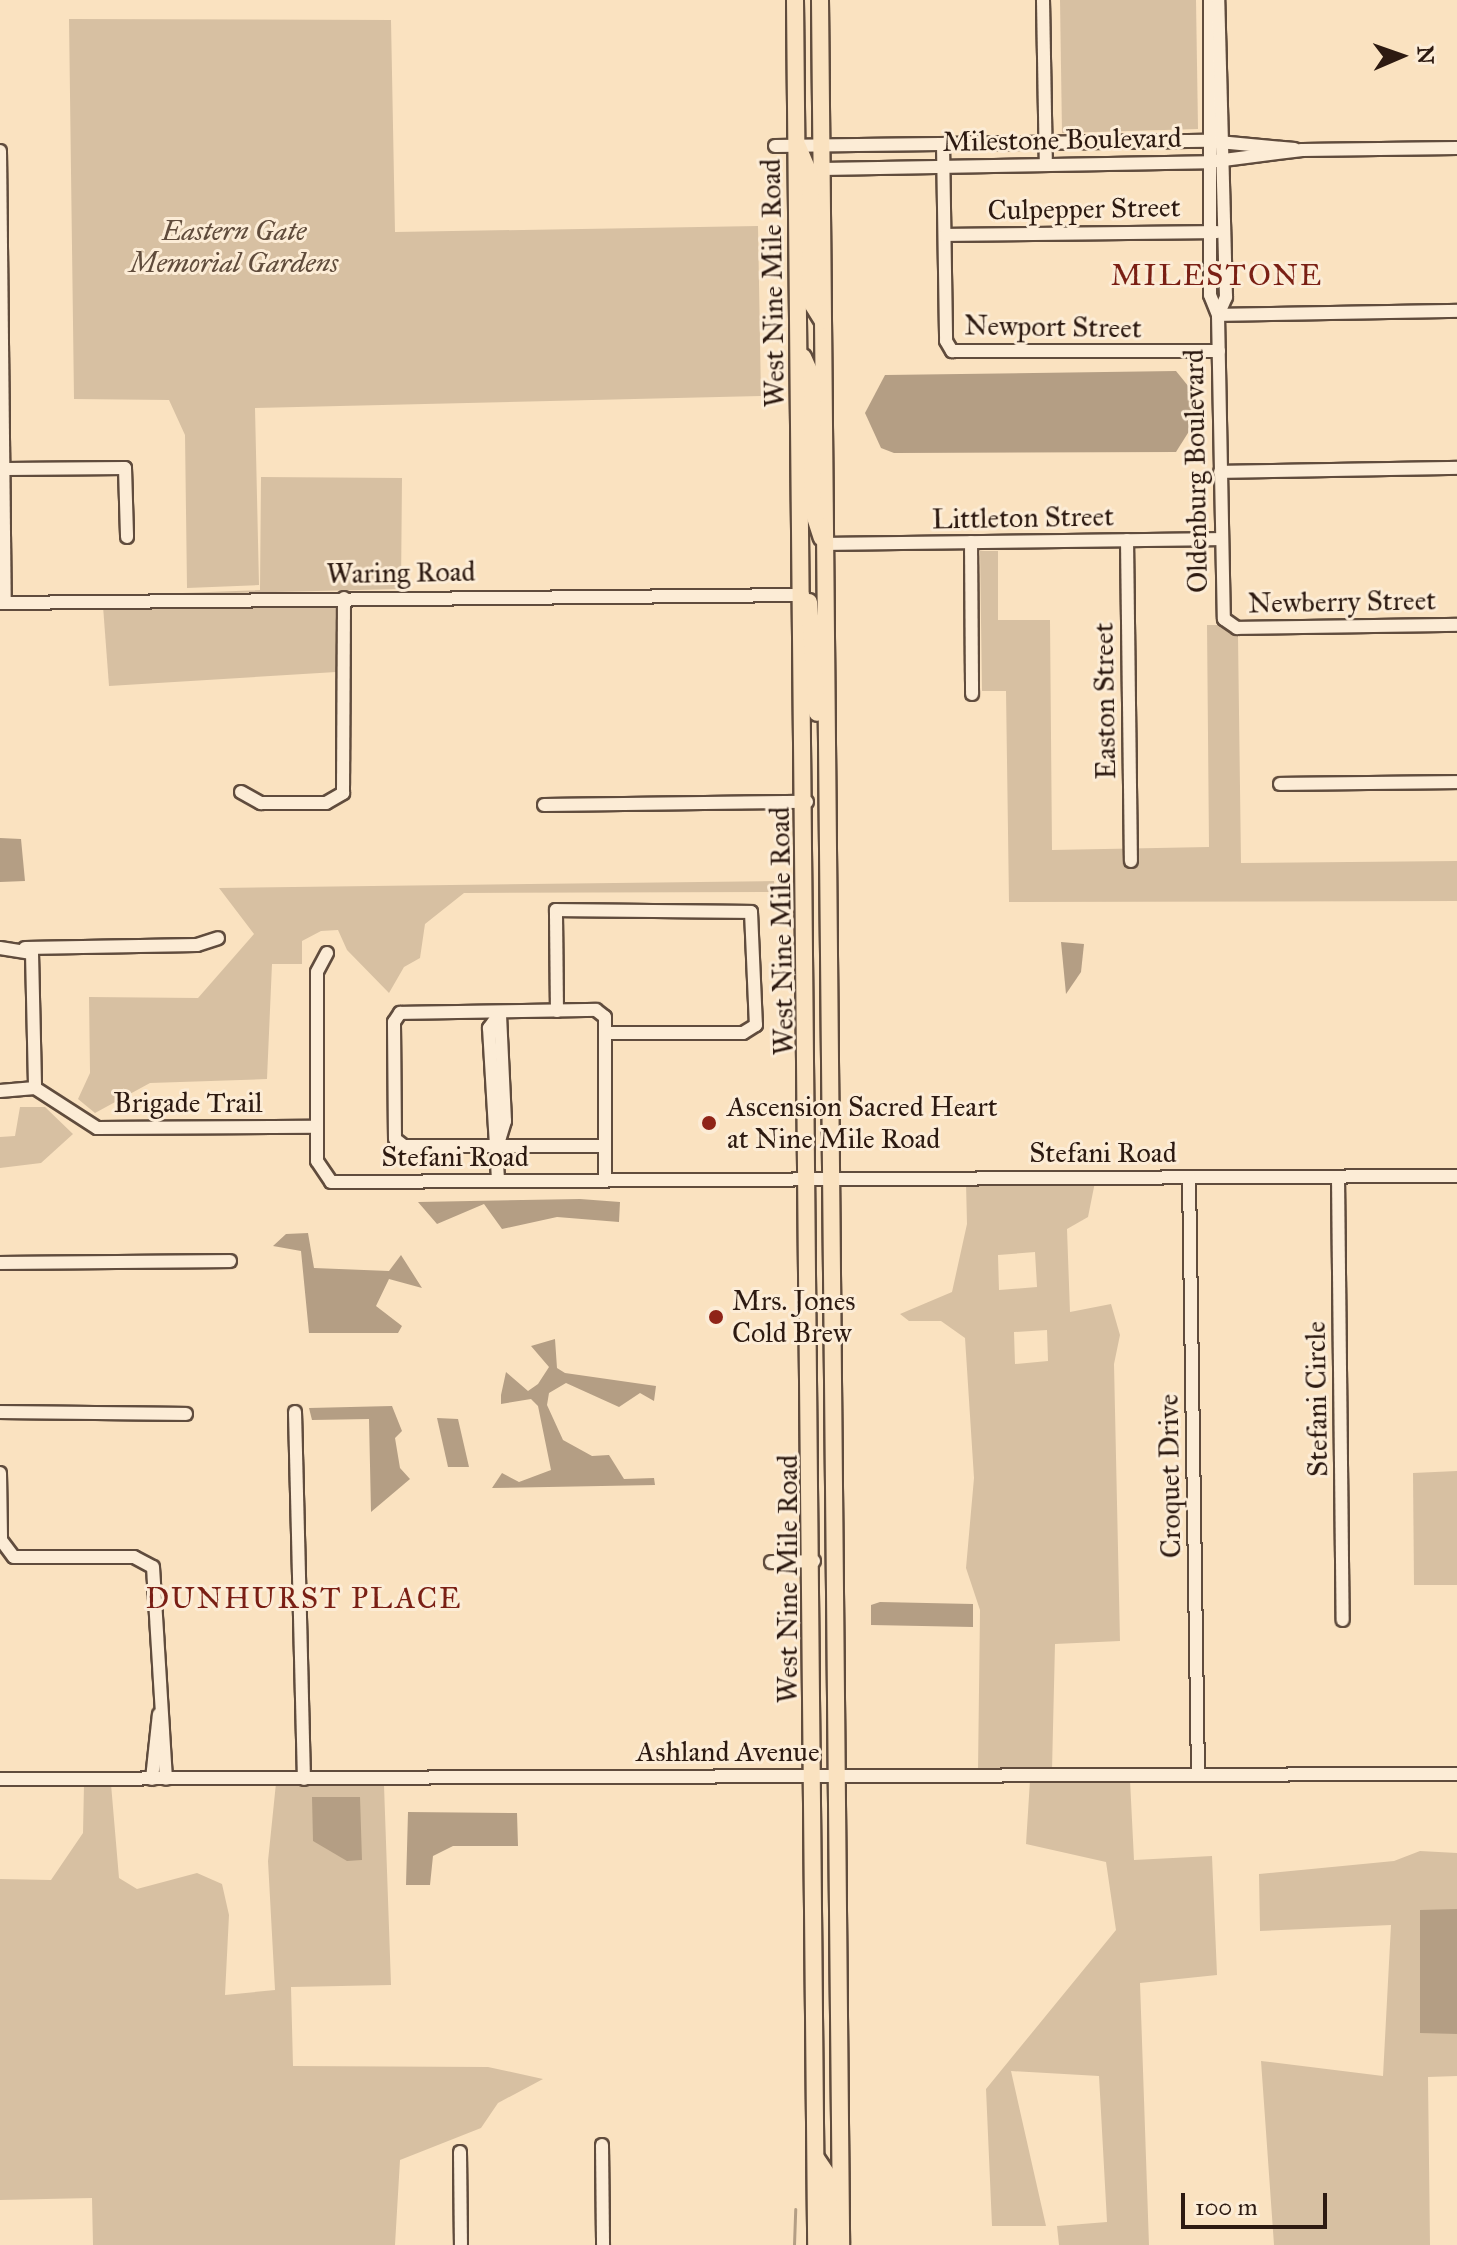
<!DOCTYPE html>
<style>
body{margin:0}
#map{position:relative;width:1457px;height:2245px;overflow:hidden;background:#fae2c0;font-family:"IM FELL Great Primer",serif}
div>[style]{position:absolute}
[style*='--x']{left:calc(var(--x)*1px);top:calc(var(--y)*1px);width:calc(var(--w)*1px);rotate:calc(var(--a)*1deg)}
.green>*{inset:0;background:#d7c0a2}
.water>*{inset:0;background:#b49e84}
.stream>*{height:3px;margin:-1.5px;padding:0 1.5px;transform-origin:1.5px;border-radius:1.5px;background:#b49e84}
.roads{filter:drop-shadow(2px 0 #604c3d) drop-shadow(-2px 0 #604c3d) drop-shadow(0 2px #604c3d) drop-shadow(0 -2px #604c3d)}
.minor>*{height:12px;margin:-6px;padding:0 6px;transform-origin:6px;border-radius:6px;background:#fcecd6}
.major>*{height:16px;margin:-8px;padding:0 8px;transform-origin:8px;border-radius:8px;background:#fae2c0}
.dots>*{width:22px;height:22px;translate:-50% -50%;box-sizing:border-box;border:4px solid #fcecd6;border-radius:50%}
span{translate:-50% -50%;white-space:nowrap;text-align:center;line-height:1.15;-webkit-text-stroke:6px #fcecd6;paint-order:stroke}
.street-label{font-size:28px;color:#2d1a11}
.park-label{font-size:28px;color:#604c3c;font-style:italic}
.poi-label{font-size:28px;color:#2d1a11}
.left{translate:0 -50%;text-align:left}
.neighbourhood-label{font-size:30px;color:#7a1f14;letter-spacing:2px}
.north{position:absolute;left:1361px;top:16px;width:80px;height:80px;-webkit-text-stroke:6px #fcecd6;paint-order:stroke;rotate:88deg;font-size:22px;font-weight:700;line-height:32px;text-align:center;color:#2d1a11}
.north::after{content:'';display:block;margin:auto;width:28px;height:36px;background:#2d1a11;clip-path:polygon(50% 0,100% 100%,50% 72%,0 100%)}
.scale{position:absolute;left:1181px;top:2193px;width:146px;height:36px;box-sizing:border-box;border:4px solid #2d1a11;border-top:0;padding-left:10px;font-size:24px;line-height:28px;white-space:nowrap;color:#2d1a11;-webkit-text-stroke:6px #fcecd6;paint-order:stroke}
</style>
<div id="map">
<div class="green">
<div style="clip-path:polygon(1060px 0,1196px 0,1198px 129px,1062px 133px)"></div>
<div style="clip-path:polygon(69px 19px,391px 20px,395px 232px,758px 226px,761px 396px,255px 408px,259px 585px,187px 588px,185px 435px,169px 400px,74px 399px)"></div>
<div style="clip-path:polygon(261px 477px,402px 478px,401px 589px,102px 596px,260px 590px)"></div>
<div style="clip-path:polygon(980px 551px,998px 551px,998px 620px,1050px 620px,1052px 850px,1209px 847px,1207px 625px,1220px 625px,1238px 636px,1241px 863px,1457px 861px,1457px 901px,1009px 902px,1006px 691px,982px 691px)"></div>
<div style="clip-path:polygon(338px 603px,336px 672px,109px 686px,103px 606px)"></div>
<div style="clip-path:polygon(774px 881px,775px 892px,464px 893px,425px 924px,420px 958px,404px 967px,389px 993px,347px 950px,338px 930px,321px 931px,302px 941px,302px 964px,272px 964px,267px 1079px,150px 1083px,95px 1113px,78px 1099px,90px 1073px,89px 997px,198px 998px,254px 934px,219px 888px)"></div>
<div style="clip-path:polygon(20px 1107px,45px 1107px,73px 1134px,41px 1163px,0 1168px,0 1137px,15px 1136px)"></div>
<div style="clip-path:polygon(evenodd,1095px 1182px,1088px 1217px,1067px 1229px,1070px 1312px,1111px 1304px,1120px 1335px,1114px 1364px,1120px 1641px,1055px 1644px,1052px 1770px,978px 1770px,980px 1610px,966px 1568px,974px 1478px,965px 1338px,941px 1321px,909px 1321px,900px 1314px,952px 1292px,967px 1224px,966px 1183px,1095px 1182px,1035px 1252px,1037px 1287px,999px 1290px,998px 1255px,1035px 1252px,1095px 1182px,1047px 1330px,1048px 1361px,1015px 1364px,1014px 1332px,1047px 1330px)"></div>
<div style="clip-path:polygon(1457px 1471px,1457px 1585px,1414px 1585px,1413px 1473px)"></div>
<div style="clip-path:polygon(1030px 1780px,1130px 1780px,1134px 1860px,1212px 1856px,1217px 1975px,1140px 1983px,1149px 2245px,1059px 2245px,1057px 2226px,1107px 2222px,1099px 2076px,1011px 2071px,1046px 2226px,992px 2226px,986px 2089px,1116px 1930px,1106px 1862px,1026px 1844px)"></div>
<div style="clip-path:polygon(276px 1783px,384px 1785px,391px 1985px,291px 1987px,293px 2066px,488px 2067px,543px 2079px,498px 2103px,481px 2128px,400px 2160px,395px 2245px,93px 2245px,92px 2198px,0 2200px,0 1879px,51px 1880px,83px 1833px,84px 1784px,111px 1784px,119px 1878px,137px 1889px,197px 1873px,222px 1884px,229px 1915px,225px 1995px,275px 1990px,268px 1861px)"></div>
<div style="clip-path:polygon(1420px 1851px,1457px 1853px,1457px 2076px,1428px 2077px,1430px 2245px,1274px 2245px,1261px 2061px,1383px 2076px,1391px 1925px,1260px 1931px,1259px 1874px,1394px 1861px)"></div>
</div>
<div class="water">
<div style="clip-path:polygon(1176px 371px,1193px 392px,1198px 417px,1176px 452px,894px 453px,881px 448px,865px 413px,885px 375px)"></div>
<div style="clip-path:polygon(0 838px,21px 839px,25px 881px,0 882px)"></div>
<div style="clip-path:polygon(1061px 942px,1084px 944px,1081px 972px,1066px 994px)"></div>
<div style="clip-path:polygon(580px 1199px,620px 1202px,619px 1222px,557px 1217px,502px 1229px,484px 1204px,437px 1224px,418px 1202px)"></div>
<div style="clip-path:polygon(308px 1233px,314px 1268px,389px 1271px,401px 1255px,422px 1288px,389px 1279px,376px 1306px,402px 1326px,398px 1333px,309px 1333px,301px 1251px,273px 1246px,286px 1234px)"></div>
<div style="clip-path:polygon(555px 1339px,557px 1368px,565px 1373px,656px 1386px,654px 1401px,640px 1393px,619px 1407px,566px 1383px,549px 1393px,547px 1405px,563px 1440px,592px 1456px,609px 1455px,624px 1479px,654px 1478px,655px 1485px,492px 1488px,502px 1473px,519px 1482px,551px 1470px,538px 1406px,531px 1399px,501px 1404px,501px 1395px,506px 1372px,528px 1391px,538px 1384px,549px 1367px,531px 1346px)"></div>
<div style="clip-path:polygon(392px 1406px,402px 1431px,395px 1438px,400px 1468px,410px 1479px,371px 1512px,369px 1419px,312px 1420px,309px 1408px)"></div>
<div style="clip-path:polygon(437px 1418px,458px 1419px,469px 1467px,448px 1467px)"></div>
<div style="clip-path:polygon(880px 1602px,973px 1604px,973px 1627px,871px 1625px,871px 1605px)"></div>
<div style="clip-path:polygon(312px 1797px,360px 1797px,362px 1860px,347px 1861px,313px 1841px)"></div>
<div style="clip-path:polygon(408px 1812px,517px 1813px,518px 1846px,453px 1846px,433px 1856px,430px 1885px,406px 1885px)"></div>
<div style="clip-path:polygon(1457px 1909px,1457px 2034px,1420px 2033px,1420px 1910px)"></div>
</div>
<div class="stream">
<div style="--x:794;--y:2245;--w:36;--a:-88"></div>
</div>
<div class="roads">
<div class="minor">
<div style="--x:1043;--y:0;--w:164;--a:89"></div>
<div style="--x:1210;--y:0;--w:295;--a:90"></div>
<div style="--x:1210;--y:295;--w:22;--a:68"></div>
<div style="--x:1218;--y:315;--w:304;--a:88.9"></div>
<div style="--x:1224;--y:619;--w:16;--a:35"></div>
<div style="--x:1237;--y:628;--w:220;--a:-0.8"></div>
<div style="--x:943;--y:144;--w:197;--a:89.1"></div>
<div style="--x:946;--y:341;--w:12;--a:59"></div>
<div style="--x:952;--y:351;--w:267;--a:0"></div>
<div style="--x:775;--y:146;--w:433;--a:-0.7"></div>
<div style="--x:1208;--y:141;--w:87;--a:5.3"></div>
<div style="--x:0;--y:151;--w:452;--a:89.4"></div>
<div style="--x:822;--y:169;--w:386;--a:-1"></div>
<div style="--x:1208;--y:162;--w:95;--a:-7.3"></div>
<div style="--x:1302;--y:150;--w:155;--a:-0.7"></div>
<div style="--x:945;--y:235;--w:272;--a:-0.6"></div>
<div style="--x:1218;--y:315;--w:20;--a:-66"></div>
<div style="--x:1226;--y:297;--w:297;--a:-91.5"></div>
<div style="--x:1218;--y:315;--w:239;--a:-1"></div>
<div style="--x:6;--y:469;--w:119;--a:-0.5"></div>
<div style="--x:125;--y:468;--w:69;--a:88.3"></div>
<div style="--x:1220;--y:472;--w:237;--a:-1"></div>
<div style="--x:1127;--y:540;--w:321;--a:89.3"></div>
<div style="--x:971;--y:542;--w:152;--a:89.6"></div>
<div style="--x:826;--y:544;--w:395;--a:-0.7"></div>
<div style="--x:0;--y:603;--w:803;--a:-0.57"></div>
<div style="--x:1280;--y:784;--w:177;--a:-0.6"></div>
<div style="--x:241;--y:792;--w:23;--a:29"></div>
<div style="--x:261;--y:803;--w:65;--a:0"></div>
<div style="--x:326;--y:803;--w:20;--a:-30"></div>
<div style="--x:343;--y:793;--w:195;--a:-89.7"></div>
<div style="--x:544;--y:805;--w:263;--a:-0.7"></div>
<div style="--x:0;--y:948;--w:32;--a:9"></div>
<div style="--x:32;--y:953;--w:135;--a:88.7"></div>
<div style="--x:25;--y:948;--w:172;--a:-1"></div>
<div style="--x:197;--y:945;--w:22;--a:-18"></div>
<div style="--x:327;--y:953;--w:21;--a:118"></div>
<div style="--x:317;--y:972;--w:189;--a:90"></div>
<div style="--x:317;--y:1161;--w:25;--a:56"></div>
<div style="--x:331;--y:1182;--w:1126;--a:-0.31"></div>
<div style="--x:596;--y:1010;--w:11;--a:38"></div>
<div style="--x:605;--y:1017;--w:129;--a:90"></div>
<div style="--x:605;--y:1146;--w:201;--a:180"></div>
<div style="--x:404;--y:1146;--w:11;--a:-142"></div>
<div style="--x:395;--y:1139;--w:117;--a:-90.5"></div>
<div style="--x:394;--y:1022;--w:11;--a:-56"></div>
<div style="--x:400;--y:1013;--w:196;--a:-0.9"></div>
<div style="--x:557;--y:1011;--w:101;--a:-90.6"></div>
<div style="--x:556;--y:910;--w:195;--a:0.6"></div>
<div style="--x:751;--y:912;--w:113;--a:87.5"></div>
<div style="--x:756;--y:1025;--w:15;--a:148"></div>
<div style="--x:743;--y:1033;--w:138;--a:180"></div>
<div style="--x:0;--y:1091;--w:35;--a:-5"></div>
<div style="--x:35;--y:1088;--w:74;--a:32.8"></div>
<div style="--x:97;--y:1128;--w:219;--a:-0.3"></div>
<div style="--x:498;--y:1144;--w:24;--a:-73"></div>
<div style="--x:505;--y:1121;--w:108;--a:-92.7"></div>
<div style="--x:500;--y:1013;--w:19;--a:126"></div>
<div style="--x:489;--y:1028;--w:153;--a:86.6"></div>
<div style="--x:605;--y:1146;--w:35;--a:90"></div>
<div style="--x:1189;--y:1177;--w:598;--a:89.14"></div>
<div style="--x:1338;--y:1177;--w:443;--a:89.4"></div>
<div style="--x:0;--y:1263;--w:230;--a:-0.5"></div>
<div style="--x:0;--y:1412;--w:186;--a:0.6"></div>
<div style="--x:295;--y:1412;--w:367;--a:88.6"></div>
<div style="--x:0;--y:1473;--w:67;--a:89.1"></div>
<div style="--x:1;--y:1540;--w:21;--a:53"></div>
<div style="--x:14;--y:1557;--w:120;--a:0"></div>
<div style="--x:134;--y:1557;--w:21;--a:28"></div>
<div style="--x:153;--y:1567;--w:212;--a:86.5"></div>
<div style="--x:771;--y:1562;--w:43;--a:-1.3"></div>
<div style="--x:0;--y:1779;--w:1457;--a:-0.2"></div>
<div style="--x:152;--y:1779;--w:65;--a:-83.9"></div>
<div style="--x:602;--y:2145;--w:100;--a:89.4"></div>
<div style="--x:460;--y:2152;--w:93;--a:89.4"></div>
</div>
<div class="major">
<div style="--x:795;--y:0;--w:2245;--a:89.46"></div>
<div style="--x:820;--y:0;--w:2245;--a:89.46"></div>
<div style="--x:798;--y:147;--w:30;--a:67"></div>
<div style="--x:810;--y:175;--w:127;--a:89.5"></div>
<div style="--x:811;--y:302;--w:22;--a:58"></div>
<div style="--x:803;--y:357;--w:22;--a:66"></div>
<div style="--x:812;--y:377;--w:134;--a:89.6"></div>
<div style="--x:813;--y:511;--w:28;--a:72"></div>
<div style="--x:809;--y:602;--w:111;--a:85.9"></div>
<div style="--x:816;--y:2158;--w:22;--a:56"></div>
<div style="--x:828;--y:2176;--w:69;--a:89.2"></div>
</div>
</div>
<div class="dots">
<div style="left:709px;top:1123px;background:#8f2418"></div>
<div style="left:716px;top:1317px;background:#8f2418"></div>
</div>
<div class="street-label">
<span style="left:1062px;top:140px;rotate:-1deg">Milestone Boulevard</span>
<span style="left:1084px;top:209px;rotate:-1deg">Culpepper Street</span>
<span style="left:773px;top:283px;rotate:-91deg">West Nine Mile Road</span>
<span style="left:1053px;top:327px;rotate:1deg">Newport Street</span>
<span style="left:1196px;top:471px;rotate:-91deg">Oldenburg Boulevard</span>
<span style="left:1023px;top:518px;rotate:-1deg">Littleton Street</span>
<span style="left:401px;top:573px;rotate:-1deg">Waring Road</span>
<span style="left:1342px;top:602px;rotate:-1deg">Newberry Street</span>
<span style="left:1105px;top:701px;rotate:-91deg">Easton Street</span>
<span style="left:782px;top:931px;rotate:-91deg">West Nine Mile Road</span>
<span style="left:188px;top:1103px">Brigade Trail</span>
<span style="left:1103px;top:1153px">Stefani Road</span>
<span style="left:455px;top:1157px">Stefani Road</span>
<span style="left:1317px;top:1399px;rotate:-91deg">Stefani Circle</span>
<span style="left:1170px;top:1476px;rotate:-91deg">Croquet Drive</span>
<span style="left:788px;top:1579px;rotate:-90deg">West Nine Mile Road</span>
<span style="left:728px;top:1752px">Ashland Avenue</span>
</div>
<div class="park-label">
<span style="left:234px;top:247px">Eastern Gate<br>Memorial Gardens</span>
</div>
<div class="poi-label">
<span class="left" style="left:727px;top:1123px">Ascension Sacred Heart<br>at Nine Mile Road</span>
<span class="left" style="left:732px;top:1317px">Mrs. Jones<br>Cold Brew</span>
</div>
<div class="neighbourhood-label">
<span style="left:1217px;top:275px">MILESTONE</span>
<span style="left:304px;top:1598px">DUNHURST PLACE</span>
</div>
<div class="north">N</div>
<div class="scale">100 m</div>
</div>
